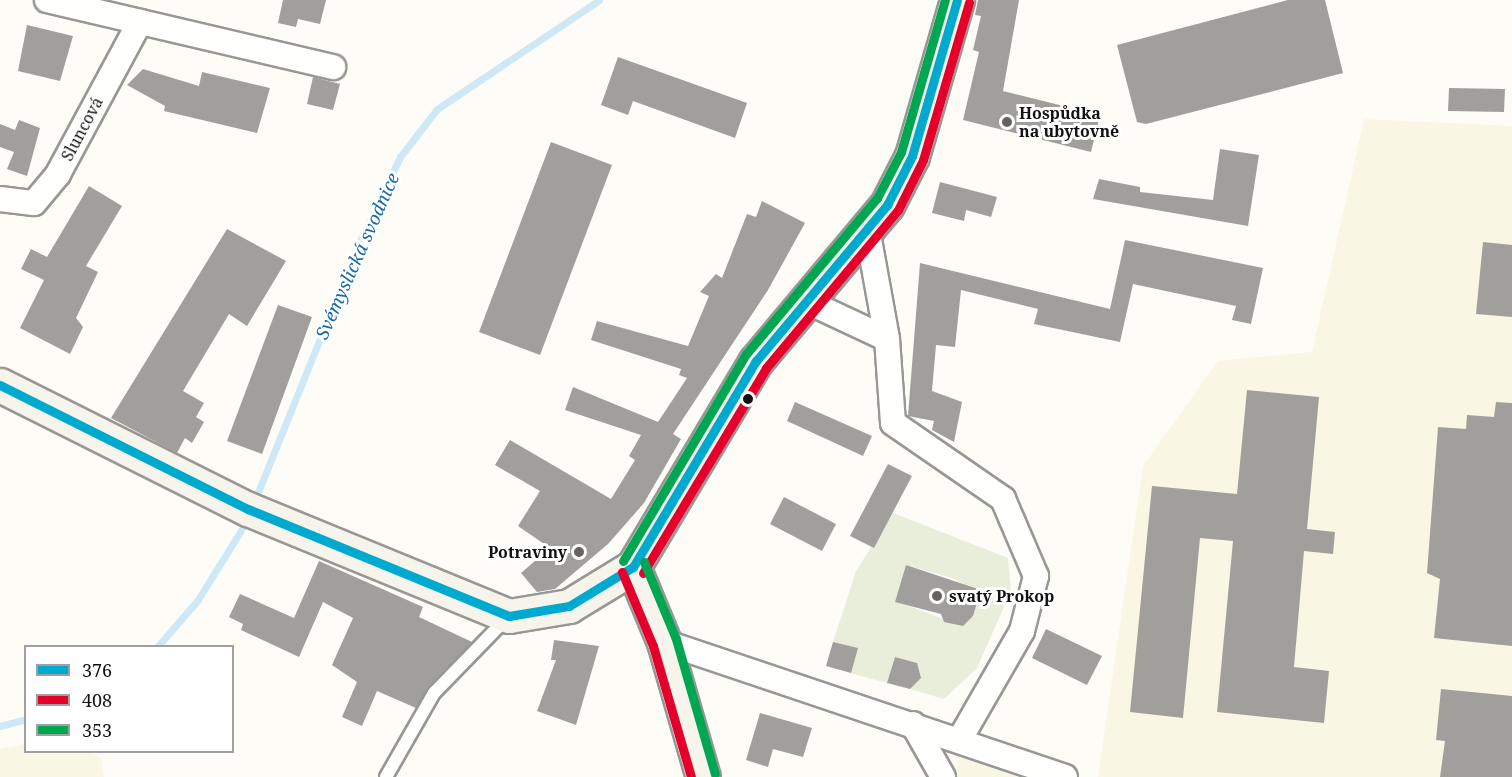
<!DOCTYPE html>
<meta charset="utf-8">
<style>
body{margin:0}
#map{position:relative;width:1512px;height:777px;overflow:hidden;background:#fdfcf7;font-family:"Noto Serif",serif}
div>[style]{position:absolute}
[style*='--x']{left:calc(var(--x)*1px);top:calc(var(--y)*1px);width:calc(var(--w)*1px);rotate:calc(var(--a)*1deg)}
.farmland>*{inset:0;background:#f9f7e4}
.cemetery>*{inset:0;background:#e9eedb}
.stream>*{height:7px;margin:-3.5px;padding:0 3.5px;transform-origin:3.5px;border-radius:3.5px;background:#cde8f7}
.building>*{inset:0;background:#a19f9c}
.roads{filter:drop-shadow(2px 0 #979795) drop-shadow(-2px 0 #979795) drop-shadow(0 2px #979795) drop-shadow(0 -2px #979795)}
.lane>*{height:12px;margin:-6px;padding:0 6px;transform-origin:6px;border-radius:6px;background:#fffffe}
.street>*{height:24px;margin:-12px;padding:0 12px;transform-origin:12px;border-radius:12px;background:#fffffe}
.secondary>*{height:33px;margin:-16.5px;padding:0 16.5px;transform-origin:16.5px;border-radius:16.5px;background:#f6f4eb}
.bus-1>*{height:9px;margin:-4.5px;padding:0 4.5px;transform-origin:4.5px;border-radius:4.5px;background:#00a9ce}
.bus-2>*{height:9px;margin:-4.5px;padding:0 4.5px;transform-origin:4.5px;border-radius:4.5px;background:#e4002b}
.bus-3>*{height:9px;margin:-4.5px;padding:0 4.5px;transform-origin:4.5px;border-radius:4.5px;background:#00a651}
.dots>*{width:16px;height:16px;translate:-50% -50%;box-sizing:border-box;border:3px solid #fff;border-radius:50%}
span{translate:-50% -50%;white-space:nowrap;text-align:center;line-height:1.15;-webkit-text-stroke:6px #fff;paint-order:stroke}
.poi-label{font-size:16px;color:#111;font-weight:700}
.left{translate:0 -50%;text-align:left}
.right{translate:-100% -50%;text-align:right}
.street-label{font-size:16px;color:#111}
.water-label{font-size:18px;color:#1768a6;font-style:italic}
.legend{position:absolute;left:24px;top:645px;width:210px;height:108px;box-sizing:border-box;background:#fff;border:2px solid #a0a0a0;margin:0;padding:8px 10px;list-style:none;font-size:18px;color:#111}
.legend li{display:flex;align-items:center;gap:12px;height:30px}
.legend b{width:30px;border:2px solid #a0a0a0}
</style>
<div id="map">
<div class="farmland">
<div style="clip-path:polygon(1364px 119px,1512px 126px,1512px 777px,1098px 777px,1143px 466px,1218px 361px,1312px 352px)"></div>
<div style="clip-path:polygon(25px 744px,26px 752px,91px 752px,101px 758px,104px 777px,0 777px,0 749px)"></div>
<div style="clip-path:polygon(958px 752px,1022px 777px,957px 777px)"></div>
</div>
<div class="cemetery">
<div style="clip-path:polygon(evenodd,893px 513px,1008px 558px,1011px 591px,977px 668px,944px 699px,910px 689px,917px 663px,895px 657px,887px 683px,850px 673px,856px 648px,833px 642px,856px 571px,893px 513px,906px 565px,952px 578px,980px 593px,973px 616px,962px 626px,896px 601px,906px 565px)"></div>
</div>
<div class="stream">
<div style="--x:258;--y:492;--w:266;--a:-68"></div>
<div style="--x:358;--y:245;--w:98;--a:-64.5"></div>
<div style="--x:400;--y:157;--w:61;--a:-52.4"></div>
<div style="--x:437;--y:109;--w:195;--a:-33.9"></div>
<div style="--x:158;--y:646;--w:60;--a:-49.1"></div>
<div style="--x:197;--y:601;--w:91;--a:-58.1"></div>
<div style="--x:0;--y:726;--w:27;--a:-15"></div>
</div>
<div class="building">
<div style="clip-path:polygon(283px 0,326px 0,320px 24px,298px 19px,296px 27px,278px 23px)"></div>
<div style="clip-path:polygon(978px 0,1019px 0,1003px 91px,1100px 115px,1091px 152px,963px 120px,979px 52px,973px 50px,981px 16px,975px 15px)"></div>
<div style="clip-path:polygon(1288px 0,1325px 0,1343px 73px,1146px 124px,1137px 122px,1117px 45px)"></div>
<div style="clip-path:polygon(27px 25px,73px 36px,60px 81px,18px 71px)"></div>
<div style="clip-path:polygon(618px 57px,747px 103px,735px 138px,633px 101px,628px 115px,601px 105px)"></div>
<div style="clip-path:polygon(143px 69px,199px 86px,202px 72px,270px 88px,257px 133px,164px 111px,165px 106px,127px 85px)"></div>
<div style="clip-path:polygon(313px 77px,340px 84px,333px 110px,307px 104px)"></div>
<div style="clip-path:polygon(1449px 88px,1505px 89px,1504px 112px,1448px 111px)"></div>
<div style="clip-path:polygon(19px 120px,40px 128px,27px 176px,7px 169px,14px 152px,0 147px,0 124px,15px 130px)"></div>
<div style="clip-path:polygon(551px 142px,612px 165px,540px 355px,479px 332px)"></div>
<div style="clip-path:polygon(1220px 149px,1259px 155px,1248px 226px,1093px 199px,1099px 179px,1140px 187px,1140px 192px,1213px 200px)"></div>
<div style="clip-path:polygon(940px 182px,997px 197px,991px 217px,966px 210px,964px 221px,932px 213px)"></div>
<div style="clip-path:polygon(89px 186px,122px 206px,86px 266px,98px 272px,76px 318px,83px 327px,70px 354px,20px 328px,44px 280px,21px 269px,31px 249px,47px 257px)"></div>
<div style="clip-path:polygon(762px 201px,805px 223px,768px 290px,673px 434px,681px 439px,644px 503px,608px 544px,555px 589px,537px 592px,521px 573px,550px 548px,518px 526px,540px 491px,495px 465px,510px 440px,611px 499px,635px 460px,629px 456px,641px 435px,565px 410px,573px 387px,658px 422px,687px 378px,679px 375px,681px 369px,591px 340px,597px 321px,688px 346px,709px 296px,700px 292px,716px 274px,722px 278px,747px 214px,756px 217px)"></div>
<div style="clip-path:polygon(227px 229px,286px 261px,247px 326px,229px 314px,183px 391px,204px 403px,196px 417px,204px 422px,192px 443px,185px 438px,177px 453px,111px 418px)"></div>
<div style="clip-path:polygon(1125px 240px,1263px 268px,1251px 324px,1232px 320px,1236px 306px,1133px 284px,1120px 342px,1034px 324px,1038px 309px,961px 290px,955px 347px,936px 345px,932px 391px,962px 402px,954px 442px,932px 430px,934px 421px,908px 416px,920px 263px,1110px 309px)"></div>
<div style="clip-path:polygon(1483px 242px,1512px 245px,1512px 317px,1476px 314px)"></div>
<div style="clip-path:polygon(278px 305px,312px 317px,262px 454px,227px 441px)"></div>
<div style="clip-path:polygon(1247px 390px,1319px 397px,1307px 529px,1335px 532px,1333px 554px,1304px 551px,1294px 667px,1329px 671px,1324px 723px,1217px 712px,1233px 541px,1200px 538px,1183px 718px,1130px 712px,1152px 486px,1237px 494px)"></div>
<div style="clip-path:polygon(795px 402px,872px 436px,863px 456px,787px 421px)"></div>
<div style="clip-path:polygon(1496px 402px,1512px 403px,1512px 646px,1434px 638px,1440px 579px,1427px 573px,1438px 427px,1466px 429px,1467px 415px,1494px 417px)"></div>
<div style="clip-path:polygon(888px 464px,912px 476px,874px 548px,850px 536px)"></div>
<div style="clip-path:polygon(784px 497px,836px 524px,822px 551px,770px 524px)"></div>
<div style="clip-path:polygon(319px 561px,423px 607px,419px 617px,472px 642px,416px 708px,377px 691px,362px 726px,342px 717px,357px 682px,332px 665px,353px 618px,323px 602px,299px 657px,241px 630px,243px 624px,229px 617px,240px 594px,294px 618px)"></div>
<div style="clip-path:polygon(906px 565px,981px 590px,973px 616px,963px 626px,944px 622px,941px 614px,895px 602px)"></div>
<div style="clip-path:polygon(1046px 629px,1102px 656px,1087px 685px,1032px 658px)"></div>
<div style="clip-path:polygon(554px 640px,599px 646px,576px 725px,537px 711px,556px 660px,551px 660px)"></div>
<div style="clip-path:polygon(833px 642px,858px 648px,851px 673px,826px 666px)"></div>
<div style="clip-path:polygon(895px 657px,917px 663px,921px 678px,910px 689px,887px 683px)"></div>
<div style="clip-path:polygon(1441px 689px,1512px 696px,1512px 777px,1440px 777px,1445px 741px,1436px 740px)"></div>
<div style="clip-path:polygon(760px 713px,812px 728px,803px 757px,773px 749px,768px 767px,746px 760px)"></div>
</div>
<div class="roads">
<div class="lane">
<div style="--x:386;--y:777;--w:97;--a:-60.3"></div>
<div style="--x:434;--y:693;--w:106;--a:-45.8"></div>
</div>
<div class="street">
<div style="--x:47;--y:0;--w:294;--a:13.2"></div>
<div style="--x:0;--y:199;--w:34;--a:7"></div>
<div style="--x:34;--y:203;--w:38;--a:-50"></div>
<div style="--x:58;--y:174;--w:173;--a:-61.7"></div>
<div style="--x:868;--y:234;--w:107;--a:79.7"></div>
<div style="--x:887;--y:339;--w:84;--a:85.9"></div>
<div style="--x:893;--y:423;--w:134;--a:34.6"></div>
<div style="--x:1003;--y:499;--w:84;--a:66.8"></div>
<div style="--x:1036;--y:576;--w:57;--a:104.3"></div>
<div style="--x:1022;--y:631;--w:125;--a:119.9"></div>
<div style="--x:806;--y:301;--w:89;--a:25.1"></div>
<div style="--x:664;--y:642;--w:423;--a:18.6"></div>
<div style="--x:913;--y:724;--w:61;--a:60.5"></div>
</div>
<div class="secondary">
<div style="--x:0;--y:385;--w:277;--a:26.6"></div>
<div style="--x:248;--y:509;--w:282;--a:22.3"></div>
<div style="--x:509;--y:616;--w:61;--a:-9.5"></div>
<div style="--x:569;--y:606;--w:75;--a:-31.4"></div>
<div style="--x:633;--y:567;--w:240;--a:-59.2"></div>
<div style="--x:756;--y:361;--w:204;--a:-50"></div>
<div style="--x:887;--y:205;--w:55;--a:-63"></div>
<div style="--x:912;--y:156;--w:162;--a:-73.9"></div>
<div style="--x:633;--y:567;--w:81;--a:67.5"></div>
<div style="--x:664;--y:642;--w:141;--a:73.9"></div>
</div>
</div>
<div class="bus-1">
<div style="--x:0;--y:385;--w:277;--a:26.6"></div>
<div style="--x:248;--y:509;--w:282;--a:22.3"></div>
<div style="--x:509;--y:616;--w:61;--a:-9.5"></div>
<div style="--x:569;--y:606;--w:75;--a:-31.4"></div>
<div style="--x:633;--y:567;--w:240;--a:-59.2"></div>
<div style="--x:756;--y:361;--w:204;--a:-50"></div>
<div style="--x:887;--y:205;--w:55;--a:-63"></div>
<div style="--x:912;--y:156;--w:162;--a:-73.9"></div>
</div>
<div class="bus-2">
<div style="--x:622;--y:572;--w:80;--a:67.3"></div>
<div style="--x:653;--y:646;--w:136;--a:73.8"></div>
<div style="--x:643;--y:573;--w:239;--a:-59"></div>
<div style="--x:766;--y:368;--w:206;--a:-50.1"></div>
<div style="--x:898;--y:210;--w:56;--a:-63.4"></div>
<div style="--x:923;--y:160;--w:164;--a:-73.7"></div>
</div>
<div class="bus-3">
<div style="--x:623;--y:561;--w:241;--a:-59.3"></div>
<div style="--x:746;--y:354;--w:204;--a:-50"></div>
<div style="--x:877;--y:198;--w:52;--a:-62.4"></div>
<div style="--x:901;--y:152;--w:158;--a:-73.9"></div>
<div style="--x:644;--y:562;--w:83;--a:67.4"></div>
<div style="--x:676;--y:639;--w:141;--a:73.9"></div>
</div>
<div class="dots">
<div style="left:1007px;top:122px;background:#646362"></div>
<div style="left:748px;top:399px;background:#111"></div>
<div style="left:579px;top:552px;background:#646362"></div>
<div style="left:937px;top:596px;background:#646362"></div>
</div>
<div class="poi-label">
<span class="left" style="left:1019px;top:122px">Hospůdka<br>na ubytovně</span>
<span class="right" style="left:567px;top:552px">Potraviny</span>
<span class="left" style="left:949px;top:596px">svatý Prokop</span>
</div>
<div class="street-label">
<span style="left:82px;top:129px;rotate:-62deg">Sluncová</span>
</div>
<div class="water-label">
<span style="left:357px;top:256px;rotate:-66deg">Svémyslická svodnice</span>
</div>
<ul class="legend">
<li><b style="height:8px;background:#00a9ce"></b>376</li>
<li><b style="height:8px;background:#e4002b"></b>408</li>
<li><b style="height:8px;background:#00a651"></b>353</li>
</ul>
</div>
